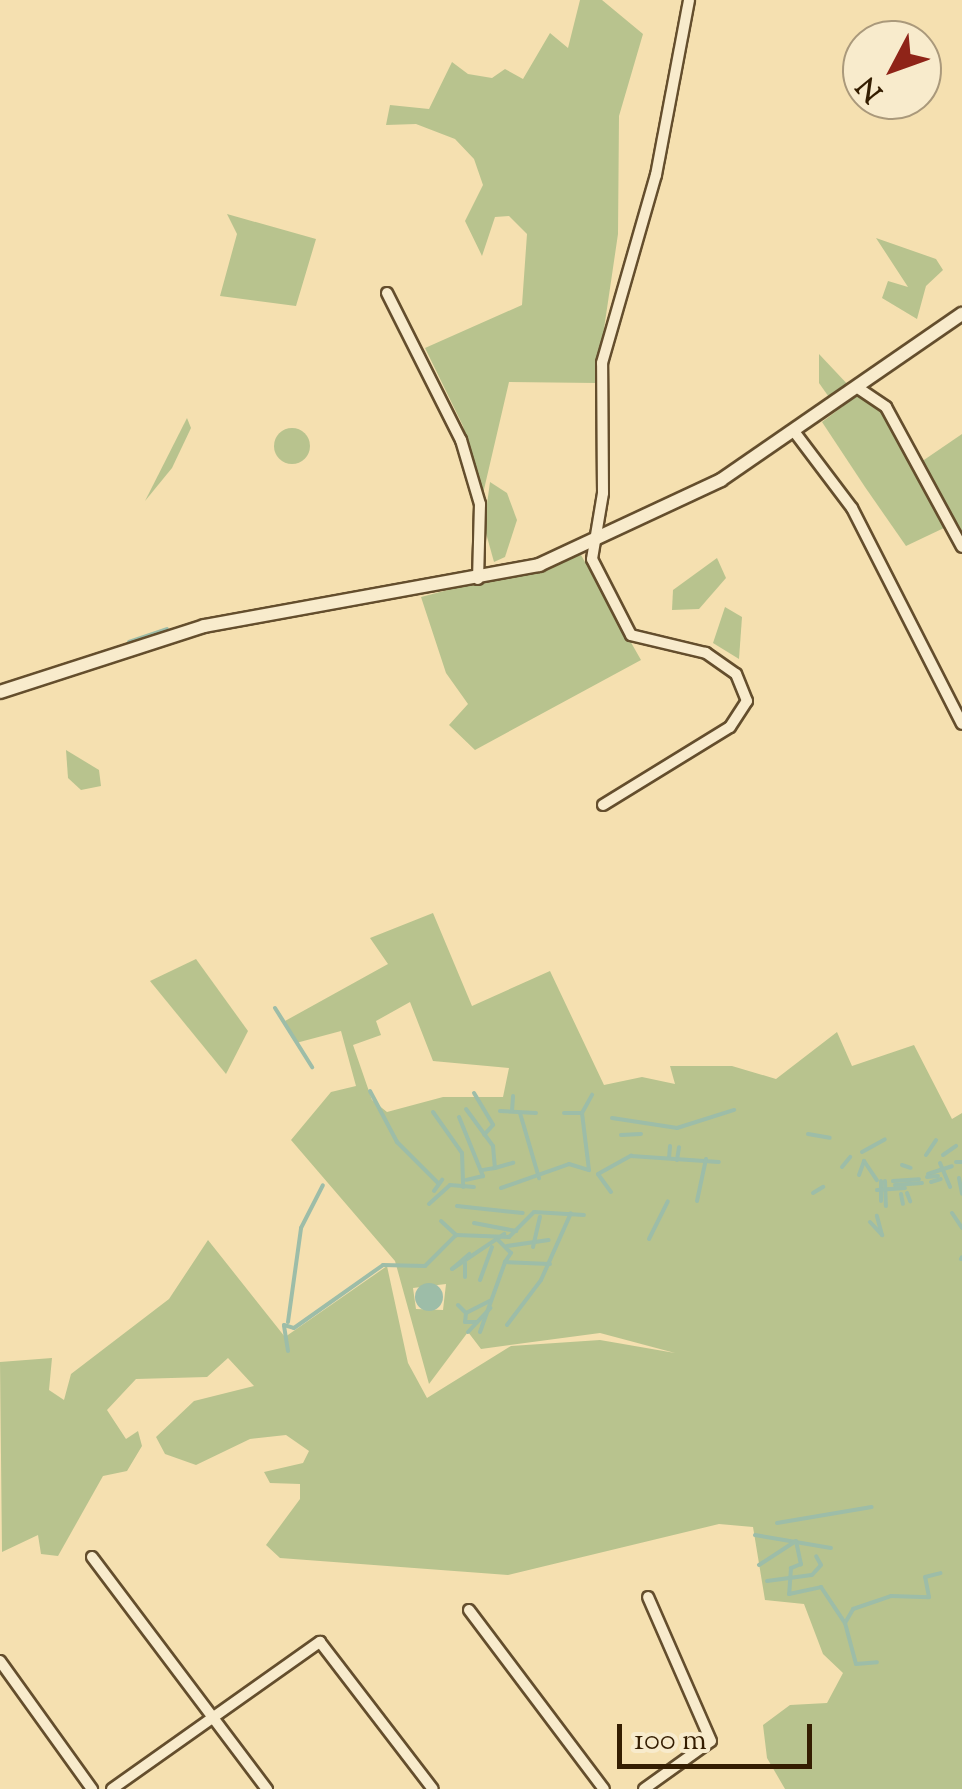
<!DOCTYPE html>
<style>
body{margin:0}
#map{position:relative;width:962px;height:1789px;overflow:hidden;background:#f5e0b0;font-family:"Sorts Mill Goudy",serif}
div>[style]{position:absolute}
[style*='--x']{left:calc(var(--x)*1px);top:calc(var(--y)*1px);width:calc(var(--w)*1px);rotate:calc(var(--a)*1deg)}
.green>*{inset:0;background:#b8c38e}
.round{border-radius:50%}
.water>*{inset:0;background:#9dbda8}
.stream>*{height:4px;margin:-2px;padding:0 2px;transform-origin:2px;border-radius:2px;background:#9dbda8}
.roads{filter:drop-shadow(2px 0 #644e2d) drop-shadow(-2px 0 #644e2d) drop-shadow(0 2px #644e2d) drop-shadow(0 -2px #644e2d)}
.minor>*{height:10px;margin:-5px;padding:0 5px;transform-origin:5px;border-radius:5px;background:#f8ebcc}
.tertiary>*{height:12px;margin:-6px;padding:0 6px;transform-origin:6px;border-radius:6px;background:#f8ebcc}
span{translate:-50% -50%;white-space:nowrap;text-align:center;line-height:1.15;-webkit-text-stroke:8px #f8ebcc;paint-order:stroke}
.north{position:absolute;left:842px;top:20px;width:100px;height:100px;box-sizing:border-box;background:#f8ebcc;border:2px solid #aa997b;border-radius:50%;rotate:229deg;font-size:28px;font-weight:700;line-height:40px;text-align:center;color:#341d01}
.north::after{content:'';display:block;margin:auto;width:35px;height:45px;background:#8f2418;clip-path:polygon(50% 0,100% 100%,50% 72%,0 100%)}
.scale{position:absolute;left:617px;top:1724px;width:195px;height:45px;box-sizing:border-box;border:5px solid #341d01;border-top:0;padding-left:12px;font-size:30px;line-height:35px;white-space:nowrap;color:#341d01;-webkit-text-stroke:8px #f8ebcc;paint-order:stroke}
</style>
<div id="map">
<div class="green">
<div style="clip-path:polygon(580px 0,602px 0,643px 34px,619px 116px,618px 234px,596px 383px,509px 382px,482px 498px,463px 426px,425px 348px,522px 305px,527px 234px,509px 216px,495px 217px,482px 256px,465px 221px,483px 185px,474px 159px,455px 139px,416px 124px,386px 125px,390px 105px,429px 109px,452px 62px,468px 74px,492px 78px,505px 69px,523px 79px,550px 33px,568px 48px)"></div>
<div style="clip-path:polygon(227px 214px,316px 239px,296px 306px,220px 296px,237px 234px)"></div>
<div style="clip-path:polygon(876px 238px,936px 259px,943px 270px,926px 286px,917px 319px,882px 298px,888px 281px,908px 287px)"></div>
<div style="clip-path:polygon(819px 354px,851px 388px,831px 400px,819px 383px)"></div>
<div style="clip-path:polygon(859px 394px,883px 410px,946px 527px,906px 546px,865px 487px,822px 422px)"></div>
<div style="clip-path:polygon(187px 418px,191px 428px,172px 468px,145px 501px)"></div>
<div class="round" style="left:274px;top:428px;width:36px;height:36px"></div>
<div style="clip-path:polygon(962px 434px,962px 542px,921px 462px)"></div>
<div style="clip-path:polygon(490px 482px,507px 493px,517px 520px,505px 557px,494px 562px,484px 526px)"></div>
<div style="clip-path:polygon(581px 555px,641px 660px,475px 750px,449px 725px,468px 704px,446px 673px,421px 597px)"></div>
<div style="clip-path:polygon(717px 558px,726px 578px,699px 609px,672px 610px,673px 590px)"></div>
<div style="clip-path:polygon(725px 607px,742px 617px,739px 659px,713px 643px)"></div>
<div style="clip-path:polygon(66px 750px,99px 770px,101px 786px,81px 790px,68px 778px)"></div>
<div style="clip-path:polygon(evenodd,433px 913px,472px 1006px,550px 971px,604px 1085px,642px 1077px,675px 1084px,670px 1066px,732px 1066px,776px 1079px,837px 1032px,852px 1066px,914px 1045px,952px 1119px,962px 1113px,962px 1789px,785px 1789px,767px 1758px,763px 1725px,790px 1705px,827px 1703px,843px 1673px,823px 1654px,804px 1604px,765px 1600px,753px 1527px,719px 1524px,508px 1575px,280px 1558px,266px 1545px,300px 1499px,300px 1484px,270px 1483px,264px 1472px,303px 1463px,309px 1451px,286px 1435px,250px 1439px,196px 1465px,165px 1454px,156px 1437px,194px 1401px,254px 1386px,228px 1358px,207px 1377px,136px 1379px,107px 1410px,126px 1439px,138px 1431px,142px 1446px,127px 1471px,103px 1476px,58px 1556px,41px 1554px,38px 1535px,2px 1552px,0 1362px,52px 1358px,49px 1390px,64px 1400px,71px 1374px,169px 1299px,208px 1240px,285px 1337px,387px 1266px,408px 1363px,427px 1398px,511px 1346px,600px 1340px,675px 1353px,600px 1333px,481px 1349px,468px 1332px,429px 1384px,395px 1261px,291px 1140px,331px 1092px,356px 1086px,341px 1031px,296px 1043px,285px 1021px,388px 964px,370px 938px,433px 913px,410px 1002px,433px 1061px,509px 1068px,503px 1097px,443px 1097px,387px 1112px,372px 1100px,353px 1045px,381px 1035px,376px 1021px,410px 1002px,433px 913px,446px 1284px,443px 1310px,416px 1309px,413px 1288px,446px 1284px)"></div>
<div style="clip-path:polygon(196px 959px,248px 1031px,226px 1074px,150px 981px)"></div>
</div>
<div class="water">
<div class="round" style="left:415px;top:1283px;width:28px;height:28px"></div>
</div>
<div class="stream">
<div style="--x:129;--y:642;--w:40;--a:-18.9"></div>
<div style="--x:275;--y:1008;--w:70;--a:57.9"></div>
<div style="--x:370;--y:1091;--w:58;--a:62.1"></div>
<div style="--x:397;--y:1142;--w:58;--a:45"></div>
<div style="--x:474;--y:1093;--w:37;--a:59"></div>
<div style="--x:493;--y:1125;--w:13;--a:132"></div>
<div style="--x:466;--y:1109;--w:46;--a:53.9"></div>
<div style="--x:493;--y:1146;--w:22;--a:85"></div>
<div style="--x:495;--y:1168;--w:12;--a:171"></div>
<div style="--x:500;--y:1111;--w:36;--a:3"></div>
<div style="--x:512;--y:1111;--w:15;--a:-86"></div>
<div style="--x:433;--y:1112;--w:50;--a:54.7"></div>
<div style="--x:462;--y:1153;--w:34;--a:88"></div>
<div style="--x:520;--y:1113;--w:68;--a:73.7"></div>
<div style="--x:564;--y:1113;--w:18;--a:0"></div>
<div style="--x:459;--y:1117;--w:64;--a:67.9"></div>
<div style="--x:483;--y:1176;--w:17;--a:167"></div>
<div style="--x:612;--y:1118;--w:66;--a:8.7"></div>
<div style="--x:677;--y:1128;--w:60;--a:-17.5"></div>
<div style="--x:808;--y:1134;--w:22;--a:10"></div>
<div style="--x:621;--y:1135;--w:20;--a:-3"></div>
<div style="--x:862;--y:1152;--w:26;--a:-29"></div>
<div style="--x:926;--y:1155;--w:18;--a:-56"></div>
<div style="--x:943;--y:1155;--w:16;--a:-35"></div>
<div style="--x:669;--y:1158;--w:12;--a:-85"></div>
<div style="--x:677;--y:1160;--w:13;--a:-81"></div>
<div style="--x:956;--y:1162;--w:6;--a:0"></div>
<div style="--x:940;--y:1163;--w:26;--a:67"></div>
<div style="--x:902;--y:1165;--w:9;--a:18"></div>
<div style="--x:842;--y:1167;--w:13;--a:-51"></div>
<div style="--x:495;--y:1168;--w:19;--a:-16"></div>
<div style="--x:928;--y:1174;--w:25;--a:-18"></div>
<div style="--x:859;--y:1175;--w:15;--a:-70"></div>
<div style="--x:864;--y:1161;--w:23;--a:56"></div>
<div style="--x:927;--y:1177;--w:11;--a:-5"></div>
<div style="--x:959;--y:1178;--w:16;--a:79"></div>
<div style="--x:881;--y:1181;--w:20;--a:90"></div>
<div style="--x:885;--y:1181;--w:25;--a:88"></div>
<div style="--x:893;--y:1181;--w:26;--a:-4"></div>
<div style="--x:931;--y:1182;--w:10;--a:-17"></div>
<div style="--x:895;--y:1185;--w:27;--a:-4"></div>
<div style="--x:501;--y:1188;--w:72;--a:-19.4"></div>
<div style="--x:569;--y:1164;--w:21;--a:17"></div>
<div style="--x:589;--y:1170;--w:57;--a:-97"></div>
<div style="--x:582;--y:1113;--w:21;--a:-61"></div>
<div style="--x:877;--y:1190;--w:28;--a:-4"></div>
<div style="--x:434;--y:1191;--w:14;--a:-54"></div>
<div style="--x:611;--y:1192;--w:22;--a:-126"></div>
<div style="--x:598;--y:1174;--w:38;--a:-29"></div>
<div style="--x:631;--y:1156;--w:88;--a:3.9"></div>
<div style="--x:813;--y:1193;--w:12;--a:-31"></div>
<div style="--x:907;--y:1193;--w:9;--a:69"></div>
<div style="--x:901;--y:1194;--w:10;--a:79"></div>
<div style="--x:697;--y:1201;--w:43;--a:-77.9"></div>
<div style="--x:429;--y:1204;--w:28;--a:-42"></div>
<div style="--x:450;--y:1185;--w:24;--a:5"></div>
<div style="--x:457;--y:1206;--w:66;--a:6.1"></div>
<div style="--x:952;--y:1213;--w:18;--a:56"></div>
<div style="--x:441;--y:1221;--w:21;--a:43"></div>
<div style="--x:870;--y:1222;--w:18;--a:47"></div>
<div style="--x:882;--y:1235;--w:20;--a:-105"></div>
<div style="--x:474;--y:1223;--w:43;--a:10.8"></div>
<div style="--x:649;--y:1239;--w:42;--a:-63.4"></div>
<div style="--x:498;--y:1240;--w:18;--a:45"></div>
<div style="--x:511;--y:1253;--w:11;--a:124"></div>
<div style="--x:507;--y:1246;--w:42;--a:-8.1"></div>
<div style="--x:533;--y:1247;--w:31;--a:-77"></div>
<div style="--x:961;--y:1259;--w:2;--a:-63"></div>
<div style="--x:452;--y:1269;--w:63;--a:-33.9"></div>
<div style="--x:452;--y:1269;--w:23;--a:-41"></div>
<div style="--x:465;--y:1277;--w:14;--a:-90"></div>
<div style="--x:480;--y:1280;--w:35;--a:-70"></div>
<div style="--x:458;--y:1305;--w:11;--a:45"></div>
<div style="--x:466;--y:1313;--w:27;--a:-27"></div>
<div style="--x:466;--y:1313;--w:9;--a:96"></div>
<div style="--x:465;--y:1322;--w:12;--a:0"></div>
<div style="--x:288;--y:1322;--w:95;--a:-82.1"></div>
<div style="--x:301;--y:1228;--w:48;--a:-62.9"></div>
<div style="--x:507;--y:1325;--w:56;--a:-52.9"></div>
<div style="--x:541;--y:1280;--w:73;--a:-65.9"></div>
<div style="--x:468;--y:1332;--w:33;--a:-47"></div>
<div style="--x:480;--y:1332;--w:74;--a:-70.3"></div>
<div style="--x:505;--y:1262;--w:45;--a:2.5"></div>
<div style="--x:288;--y:1351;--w:26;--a:-99"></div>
<div style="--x:284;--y:1325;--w:10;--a:17"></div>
<div style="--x:294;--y:1328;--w:109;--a:-35.3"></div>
<div style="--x:383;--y:1265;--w:42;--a:1.4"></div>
<div style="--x:425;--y:1266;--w:44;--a:-45"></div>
<div style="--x:456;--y:1235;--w:53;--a:2.2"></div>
<div style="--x:509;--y:1237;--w:35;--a:-45"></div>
<div style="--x:534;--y:1212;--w:50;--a:3.4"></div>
<div style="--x:777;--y:1523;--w:96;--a:-9.6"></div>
<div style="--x:755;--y:1535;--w:77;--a:9.7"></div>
<div style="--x:796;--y:1541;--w:24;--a:78"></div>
<div style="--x:801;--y:1564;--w:11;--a:158"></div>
<div style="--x:791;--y:1568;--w:26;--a:94"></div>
<div style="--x:789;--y:1594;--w:33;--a:-12"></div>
<div style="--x:821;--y:1587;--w:43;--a:56.3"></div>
<div style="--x:845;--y:1623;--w:16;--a:-60"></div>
<div style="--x:853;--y:1609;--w:40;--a:-18.9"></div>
<div style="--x:891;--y:1596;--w:38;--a:2"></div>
<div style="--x:929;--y:1597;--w:20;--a:-101"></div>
<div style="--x:925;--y:1577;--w:16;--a:-14"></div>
<div style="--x:759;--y:1565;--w:44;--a:-33"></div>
<div style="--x:767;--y:1581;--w:45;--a:-7.6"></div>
<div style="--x:812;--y:1575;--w:13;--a:-48"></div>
<div style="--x:821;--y:1565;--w:10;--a:-119"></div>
<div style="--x:845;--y:1623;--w:42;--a:75"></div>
<div style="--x:856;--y:1664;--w:21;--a:-5"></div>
</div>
<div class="roads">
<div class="minor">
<div style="--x:387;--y:293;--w:165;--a:63.3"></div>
<div style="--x:461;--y:440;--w:67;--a:73.5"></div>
<div style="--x:480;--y:504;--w:75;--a:91.5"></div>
<div style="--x:858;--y:388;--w:34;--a:34"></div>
<div style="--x:886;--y:407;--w:159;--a:61.5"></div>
<div style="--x:793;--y:430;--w:98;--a:52.9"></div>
<div style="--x:852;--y:508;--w:242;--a:63"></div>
<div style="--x:603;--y:805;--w:149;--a:-31.6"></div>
<div style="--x:730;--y:727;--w:31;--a:-57"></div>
<div style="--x:747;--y:701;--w:29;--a:-112"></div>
<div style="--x:736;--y:674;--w:37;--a:-145"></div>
<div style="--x:706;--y:653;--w:77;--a:-166.5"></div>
<div style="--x:631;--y:635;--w:85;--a:-117.2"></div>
<div style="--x:592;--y:559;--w:67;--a:-80.5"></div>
<div style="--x:603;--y:493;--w:130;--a:-90.4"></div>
<div style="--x:602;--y:363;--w:196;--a:-74"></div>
<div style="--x:656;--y:175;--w:178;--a:-79.3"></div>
<div style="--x:92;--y:1557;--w:291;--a:53"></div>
<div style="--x:469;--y:1610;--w:224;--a:53"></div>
<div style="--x:0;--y:1661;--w:158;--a:54.3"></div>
<div style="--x:112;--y:1789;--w:255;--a:-35.3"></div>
<div style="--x:320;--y:1642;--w:185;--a:52.5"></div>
<div style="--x:644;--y:1789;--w:82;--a:-35.6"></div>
<div style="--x:711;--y:1741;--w:157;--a:-113.6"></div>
</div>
<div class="tertiary">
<div style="--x:0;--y:692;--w:214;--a:-17.9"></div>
<div style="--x:204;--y:626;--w:341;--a:-10.3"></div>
<div style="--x:539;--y:565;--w:201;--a:-25"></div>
<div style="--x:721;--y:480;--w:293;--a:-34.6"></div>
</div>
</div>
<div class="north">N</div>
<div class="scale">100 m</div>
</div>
